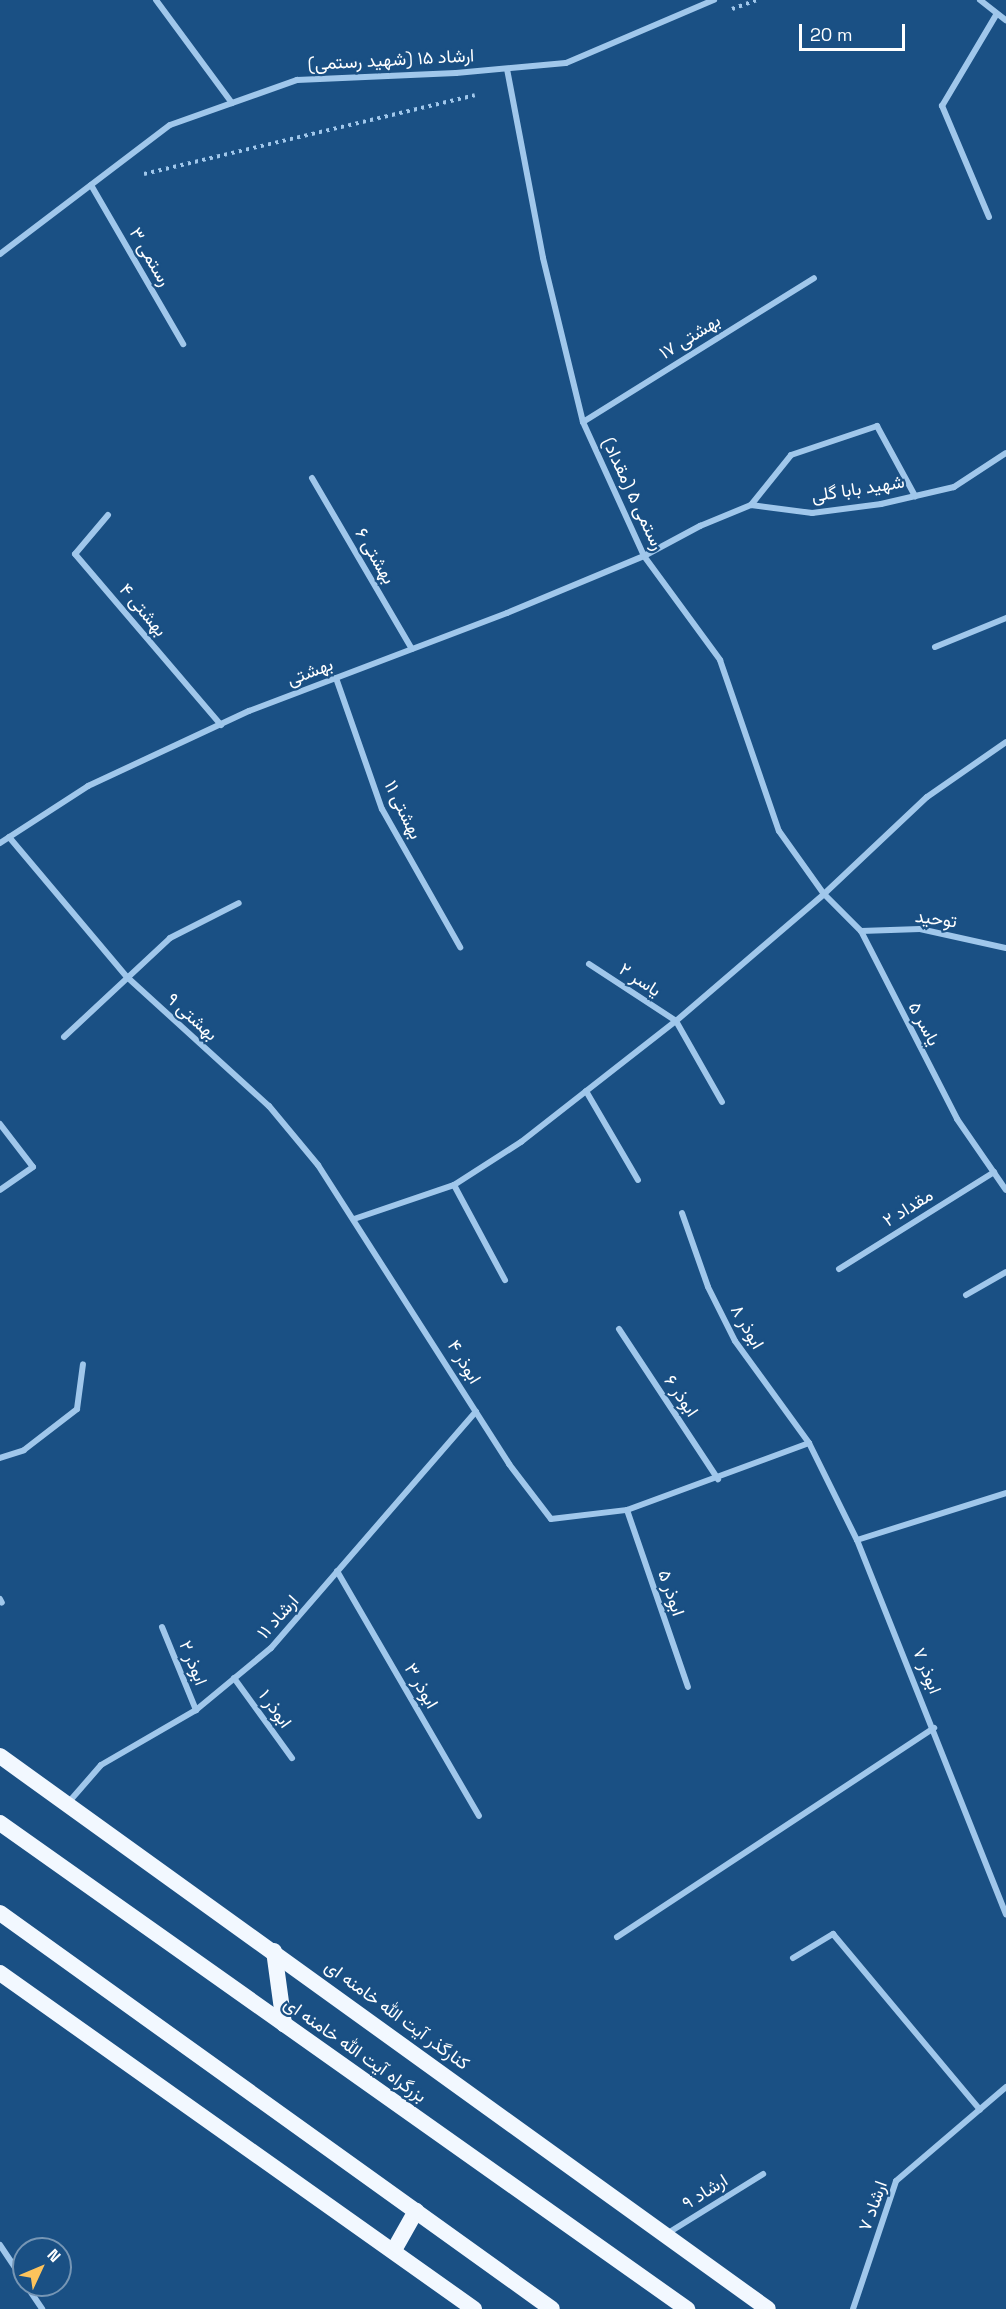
<!DOCTYPE html>
<meta charset="utf-8">
<style>
body{margin:0}
#map{position:relative;width:1006px;height:2309px;overflow:hidden;background:#1a5084;font-family:"Space Grotesk",Vazirmatn,sans-serif}
div>[style]{position:absolute}
[style*='--x']{left:calc(var(--x)*1px);top:calc(var(--y)*1px);width:calc(var(--w)*1px);rotate:calc(var(--a)*1deg)}
.path>*{height:4px;margin-top:-2px;transform-origin:0;background:repeating-linear-gradient(90deg,#a0c7eb 0 3px,transparent 0 7.5px)}
.minor>*{height:6px;margin:-3px;padding:0 3px;transform-origin:3px;border-radius:3px;background:#a0c7eb}
.trunk>*{height:16px;margin:-8px;padding:0 8px;transform-origin:8px;border-radius:8px;background:#f2f8ff}
span{translate:-50% -50%;white-space:nowrap;text-align:center;line-height:1.15;-webkit-text-stroke:4.5px #1a5084;paint-order:stroke}
.street-label{font-size:18px;color:#fff}
.north{position:absolute;left:12px;top:2237px;width:60px;height:60px;box-sizing:border-box;background:#1a5084;border:2px solid #7696b5;border-radius:50%;rotate:46deg;font-size:16px;font-weight:700;line-height:24px;text-align:center;color:#fff}
.north::after{content:'';display:block;margin:auto;width:21px;height:27px;background:#fdc35c;clip-path:polygon(50% 0,100% 100%,50% 72%,0 100%)}
.scale{position:absolute;left:799px;top:24px;width:106px;height:27px;box-sizing:border-box;border:3px solid #fff;border-top:0;padding-left:8px;font-size:18px;line-height:21px;white-space:nowrap;color:#fff;-webkit-text-stroke:4px #1a5084;paint-order:stroke}
</style>
<div id="map">
<div class="path">
<div style="--x:732;--y:9;--w:27;--a:-20"></div>
<div style="--x:144;--y:174;--w:340;--a:-13.4"></div>
</div>
<div class="minor">
<div style="--x:156;--y:0;--w:128;--a:53.6"></div>
<div style="--x:980;--y:0;--w:33;--a:38"></div>
<div style="--x:507;--y:69;--w:192;--a:79.2"></div>
<div style="--x:543;--y:258;--w:169;--a:76.3"></div>
<div style="--x:583;--y:422;--w:147;--a:65.5"></div>
<div style="--x:644;--y:556;--w:129;--a:53.8"></div>
<div style="--x:720;--y:660;--w:181;--a:71"></div>
<div style="--x:779;--y:831;--w:77;--a:54.5"></div>
<div style="--x:824;--y:894;--w:52;--a:45"></div>
<div style="--x:861;--y:931;--w:211;--a:62.9"></div>
<div style="--x:957;--y:1119;--w:86;--a:55.4"></div>
<div style="--x:91;--y:185;--w:184;--a:59.9"></div>
<div style="--x:989;--y:217;--w:121;--a:-112.9"></div>
<div style="--x:942;--y:106;--w:106;--a:-59.3"></div>
<div style="--x:0;--y:254;--w:213;--a:-37.2"></div>
<div style="--x:170;--y:125;--w:135;--a:-19.5"></div>
<div style="--x:297;--y:80;--w:159;--a:-2.5"></div>
<div style="--x:456;--y:73;--w:110;--a:-5.2"></div>
<div style="--x:566;--y:63;--w:161;--a:-23.1"></div>
<div style="--x:583;--y:422;--w:272;--a:-31.9"></div>
<div style="--x:312;--y:478;--w:198;--a:59.7"></div>
<div style="--x:751;--y:505;--w:64;--a:-51.3"></div>
<div style="--x:791;--y:455;--w:91;--a:-18.6"></div>
<div style="--x:877;--y:426;--w:80;--a:61.5"></div>
<div style="--x:108;--y:515;--w:51;--a:130.2"></div>
<div style="--x:75;--y:554;--w:225;--a:49.5"></div>
<div style="--x:935;--y:647;--w:77;--a:-22.2"></div>
<div style="--x:336;--y:678;--w:139;--a:70.7"></div>
<div style="--x:382;--y:809;--w:159;--a:60.5"></div>
<div style="--x:9;--y:837;--w:183;--a:49.9"></div>
<div style="--x:127;--y:977;--w:192;--a:42.3"></div>
<div style="--x:269;--y:1106;--w:77;--a:50.3"></div>
<div style="--x:318;--y:1165;--w:355;--a:57.4"></div>
<div style="--x:509;--y:1464;--w:69;--a:52.6"></div>
<div style="--x:551;--y:1519;--w:77;--a:-6.8"></div>
<div style="--x:627;--y:1510;--w:194;--a:-20.2"></div>
<div style="--x:0;--y:843;--w:105;--a:-32.9"></div>
<div style="--x:88;--y:786;--w:178;--a:-25"></div>
<div style="--x:249;--y:711;--w:276;--a:-20.8"></div>
<div style="--x:507;--y:613;--w:148;--a:-22.6"></div>
<div style="--x:644;--y:556;--w:64;--a:-28.2"></div>
<div style="--x:700;--y:526;--w:55;--a:-22.4"></div>
<div style="--x:751;--y:505;--w:62;--a:7.5"></div>
<div style="--x:812;--y:513;--w:70;--a:-7.4"></div>
<div style="--x:881;--y:504;--w:75;--a:-13.1"></div>
<div style="--x:954;--y:487;--w:62;--a:-33.2"></div>
<div style="--x:861;--y:931;--w:59;--a:-1.9"></div>
<div style="--x:920;--y:929;--w:88;--a:12.5"></div>
<div style="--x:589;--y:964;--w:104;--a:33.2"></div>
<div style="--x:676;--y:1021;--w:93;--a:60.4"></div>
<div style="--x:64;--y:1037;--w:145;--a:-43"></div>
<div style="--x:170;--y:938;--w:77;--a:-26.9"></div>
<div style="--x:586;--y:1091;--w:103;--a:59.7"></div>
<div style="--x:0;--y:1124;--w:54;--a:52.5"></div>
<div style="--x:33;--y:1167;--w:40;--a:145.1"></div>
<div style="--x:454;--y:1185;--w:108;--a:61.8"></div>
<div style="--x:682;--y:1213;--w:78;--a:70.6"></div>
<div style="--x:708;--y:1287;--w:60;--a:63.4"></div>
<div style="--x:735;--y:1341;--w:126;--a:54"></div>
<div style="--x:809;--y:1443;--w:108;--a:63.7"></div>
<div style="--x:857;--y:1540;--w:403;--a:68.3"></div>
<div style="--x:354;--y:1219;--w:106;--a:-18.8"></div>
<div style="--x:454;--y:1185;--w:80;--a:-32.7"></div>
<div style="--x:521;--y:1142;--w:197;--a:-38"></div>
<div style="--x:676;--y:1021;--w:195;--a:-40.6"></div>
<div style="--x:824;--y:894;--w:141;--a:-43.3"></div>
<div style="--x:927;--y:797;--w:96;--a:-34.8"></div>
<div style="--x:839;--y:1269;--w:183;--a:-32"></div>
<div style="--x:966;--y:1295;--w:46;--a:-29.9"></div>
<div style="--x:619;--y:1329;--w:180;--a:56.6"></div>
<div style="--x:0;--y:1458;--w:25;--a:-18"></div>
<div style="--x:24;--y:1450;--w:67;--a:-37.7"></div>
<div style="--x:77;--y:1409;--w:45;--a:-82.4"></div>
<div style="--x:627;--y:1510;--w:187;--a:71"></div>
<div style="--x:857;--y:1540;--w:156;--a:-17.5"></div>
<div style="--x:337;--y:1571;--w:283;--a:59.9"></div>
<div style="--x:0;--y:1599;--w:4;--a:63"></div>
<div style="--x:162;--y:1627;--w:90;--a:67.7"></div>
<div style="--x:234;--y:1678;--w:99;--a:54.1"></div>
<div style="--x:68;--y:1803;--w:50;--a:-49"></div>
<div style="--x:101;--y:1765;--w:110;--a:-30.1"></div>
<div style="--x:196;--y:1710;--w:97;--a:-39.6"></div>
<div style="--x:271;--y:1648;--w:313;--a:-49.1"></div>
<div style="--x:617;--y:1937;--w:380;--a:-33.4"></div>
<div style="--x:793;--y:1958;--w:47;--a:-31"></div>
<div style="--x:833;--y:1934;--w:229;--a:50.1"></div>
<div style="--x:668;--y:2233;--w:112;--a:-31.8"></div>
<div style="--x:0;--y:2245;--w:43;--a:56.3"></div>
<div style="--x:26;--y:2285;--w:29;--a:56"></div>
<div style="--x:853;--y:2309;--w:135;--a:-71.4"></div>
<div style="--x:896;--y:2181;--w:145;--a:-40.5"></div>
</div>
<div class="trunk">
<div style="--x:0;--y:1756;--w:946;--a:35.76"></div>
<div style="--x:0;--y:1823;--w:842;--a:35.28"></div>
<div style="--x:0;--y:1913;--w:679;--a:35.66"></div>
<div style="--x:274;--y:1951;--w:74;--a:82.2"></div>
<div style="--x:0;--y:1973;--w:581;--a:35.33"></div>
<div style="--x:394;--y:2250;--w:45;--a:-60.6"></div>
</div>
<div class="street-label">
<span style="left:391px;top:60px;rotate:-3deg">ارشاد ۱۵ (شهید رستمی)</span>
<span style="left:150px;top:257px;rotate:60deg">رستمی ۳</span>
<span style="left:690px;top:337px;rotate:-32deg">بهشتی ۱۷</span>
<span style="left:858px;top:489px;rotate:-9deg">شهید بابا گلی</span>
<span style="left:633px;top:494px;rotate:65deg">رستمی ۵ (مقداد)</span>
<span style="left:375px;top:556px;rotate:60deg">بهشتی ۶</span>
<span style="left:143px;top:610px;rotate:50deg">بهشتی ۴</span>
<span style="left:310px;top:672px;rotate:-21deg">بهشتی</span>
<span style="left:403px;top:810px;rotate:64deg">بهشتی ۱۱</span>
<span style="left:936px;top:919px;rotate:8deg">توحید</span>
<span style="left:640px;top:980px;rotate:33deg">یاسر ۲</span>
<span style="left:192px;top:1017px;rotate:42deg">بهشتی ۹</span>
<span style="left:924px;top:1024px;rotate:62deg">یاسر ۵</span>
<span style="left:908px;top:1208px;rotate:-32deg">مقداد ۲</span>
<span style="left:747px;top:1327px;rotate:60deg">ابوذر ۸</span>
<span style="left:464px;top:1362px;rotate:59deg">ابوذر ۴</span>
<span style="left:681px;top:1396px;rotate:56deg">ابوذر ۶</span>
<span style="left:671px;top:1593px;rotate:71deg">ابوذر ۵</span>
<span style="left:278px;top:1617px;rotate:-48deg">ارشاد ۱۱</span>
<span style="left:193px;top:1663px;rotate:68deg">ابوذر ۲</span>
<span style="left:927px;top:1671px;rotate:68deg">ابوذر ۷</span>
<span style="left:421px;top:1686px;rotate:60deg">ابوذر ۳</span>
<span style="left:275px;top:1709px;rotate:54deg">ابوذر ۱</span>
<span style="left:397px;top:2015px;rotate:36deg">کنارگذر آیت الله خامنه ای</span>
<span style="left:355px;top:2050px;rotate:35deg">بزرگراه آیت الله خامنه ای</span>
<span style="left:705px;top:2192px;rotate:-32deg">ارشاد ۹</span>
<span style="left:873px;top:2206px;rotate:-70deg">ارشاد ۷</span>
</div>
<div class="north">N</div>
<div class="scale">20 m</div>
</div>
